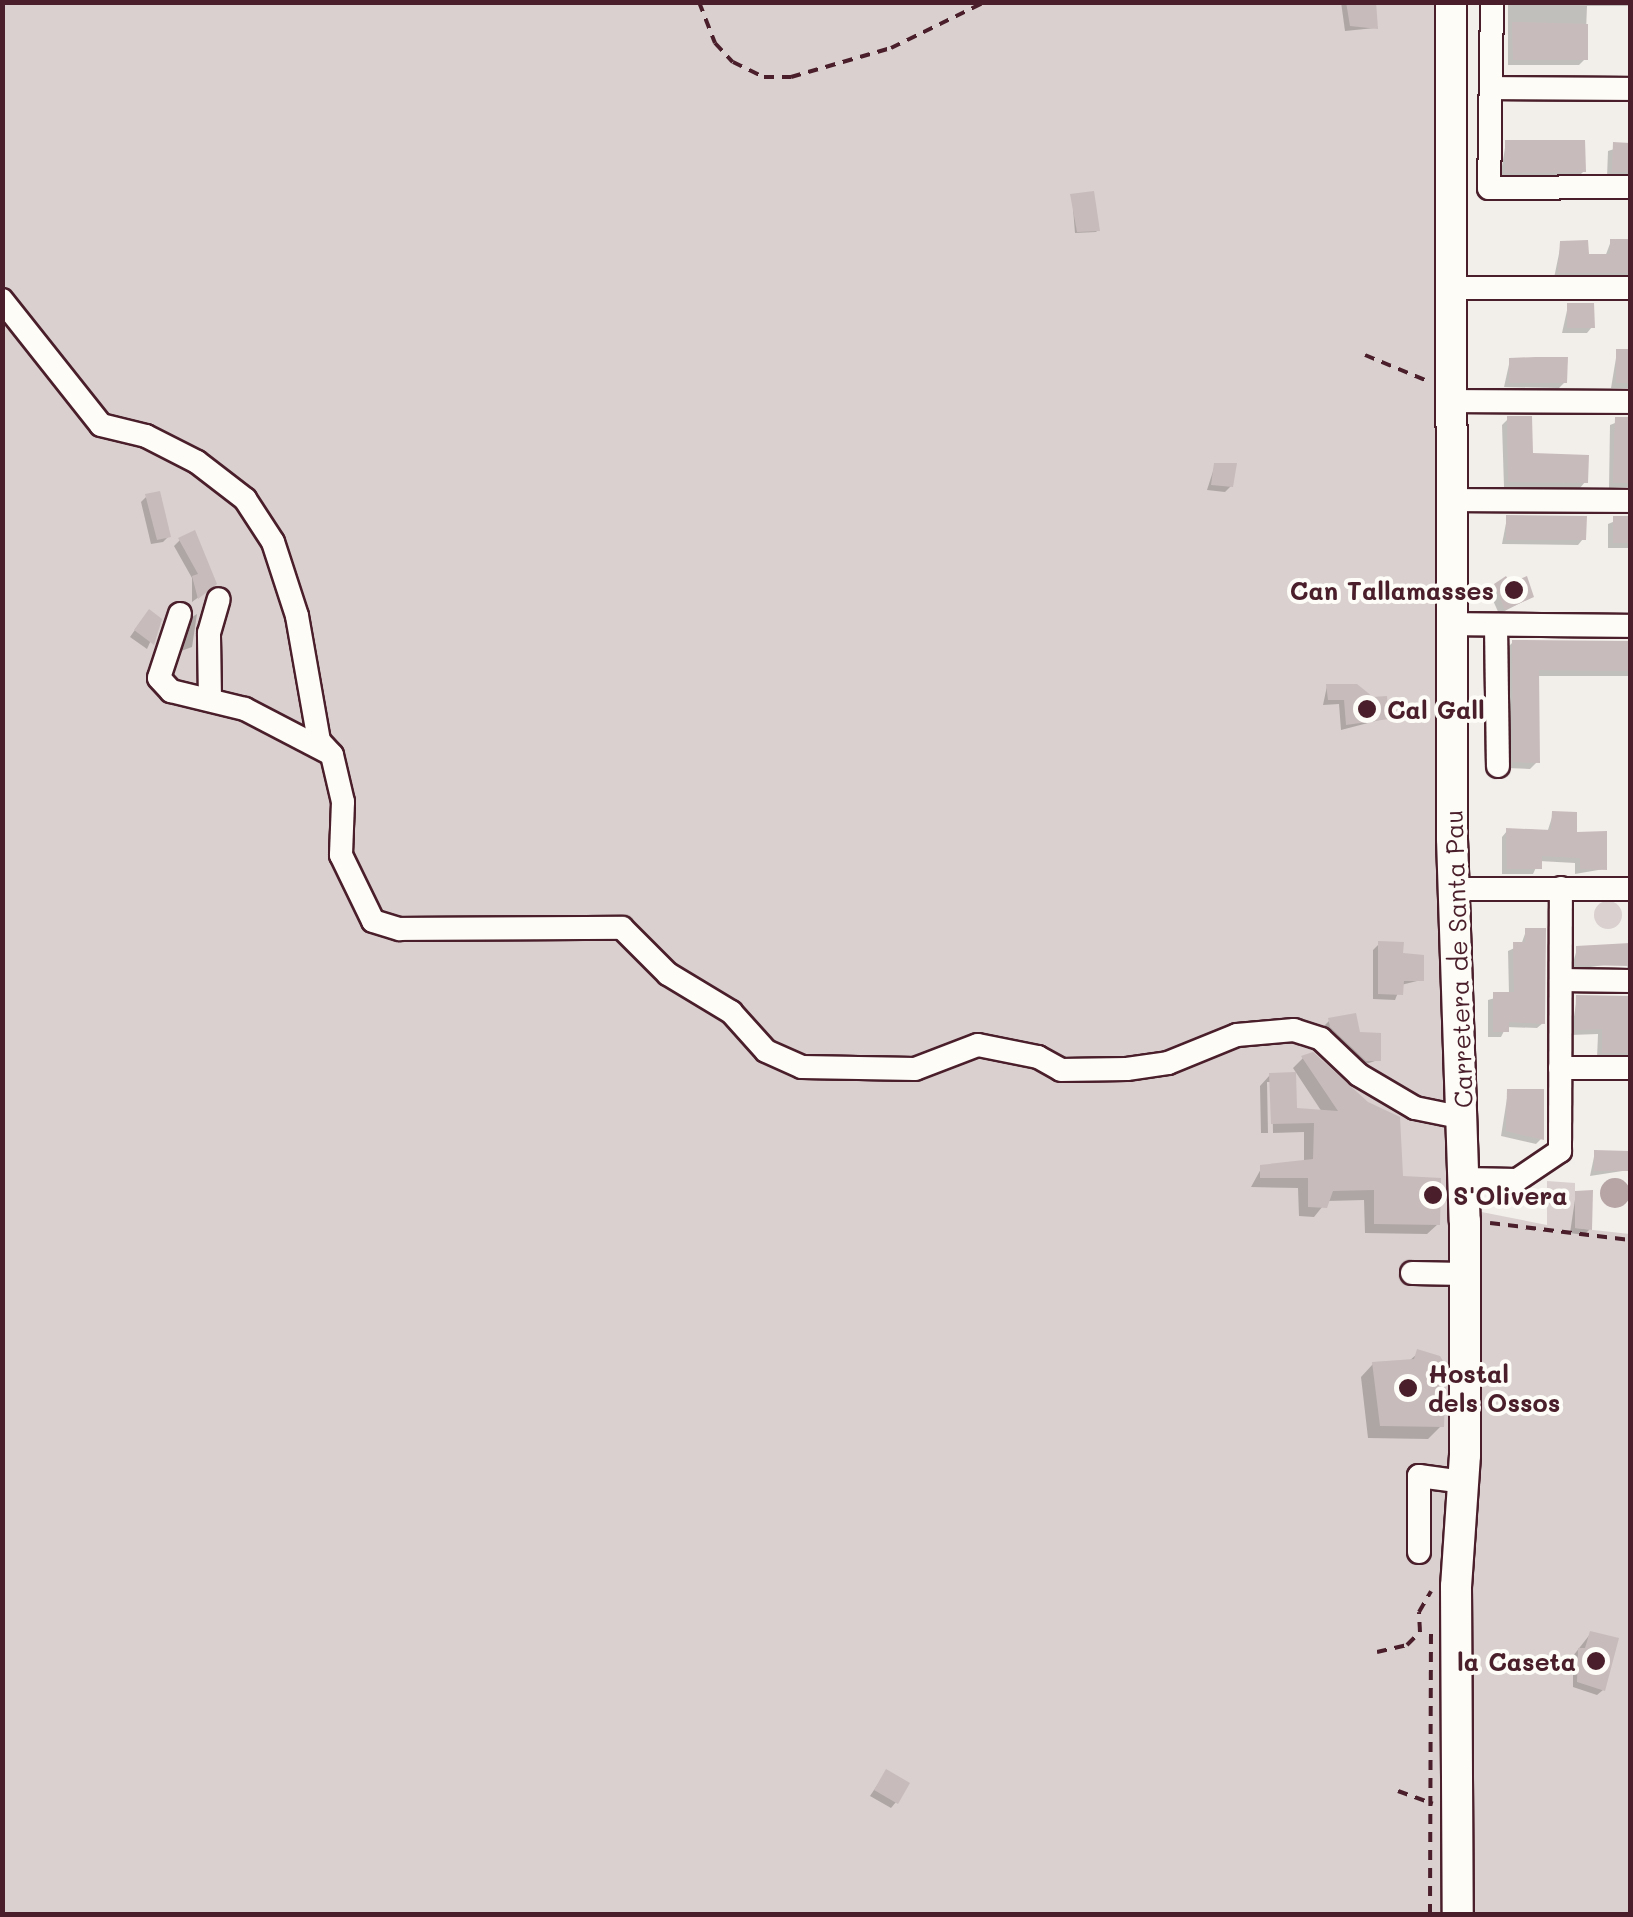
<!DOCTYPE html>
<style>
body{margin:0}
#map{position:relative;width:1633px;height:1917px;overflow:hidden;background:#f2efeb;font-family:Mali,sans-serif}
div>[style]{position:absolute}
[style*='--x']{left:calc(var(--x)*1px);top:calc(var(--y)*1px);width:calc(var(--w)*1px);rotate:calc(var(--a)*1deg)}
.green>*{inset:0;background:#d9d0cf}
.round{border-radius:50%}
.water>*{inset:0;background:#b7a5a6}
.shadow>*{inset:0;background:#0003}
.building>*{inset:0;background:#c8bbbb}
.path>*{height:4px;margin-top:-2px;transform-origin:0;background:repeating-linear-gradient(90deg,#4a1f2b 0 10px,transparent 0 18px)}
.roads{filter:drop-shadow(2px 0 #4a1f2b) drop-shadow(-2px 0 #4a1f2b) drop-shadow(0 2px #4a1f2b) drop-shadow(0 -2px #4a1f2b)}
.minor>*{height:22px;margin:-11px;padding:0 11px;transform-origin:11px;border-radius:11px;background:#fdfcf7}
.major>*{height:30px;margin:-15px;padding:0 15px;transform-origin:15px;border-radius:15px;background:#fdfcf7}
.dots>*{width:28px;height:28px;translate:-50% -50%;box-sizing:border-box;border:5px solid #fdfcf7;border-radius:50%}
span{translate:-50% -50%;white-space:nowrap;text-align:center;line-height:1.15;-webkit-text-stroke:8px #fdfcf7;paint-order:stroke}
.poi-label{font-size:25px;color:#4a1f2b;font-weight:700}
.right{translate:-100% -50%;text-align:right}
.left{translate:0 -50%;text-align:left}
.street-label{font-size:25px;color:#4a1f2b}
.frame{position:absolute;inset:0;border:5px solid #4a1f2b;pointer-events:none}
</style>
<div id="map">
<div class="green">
<div style="clip-path:polygon(3px 3px,1451px 3px,1456px 1207px,1547px 1225px,1547px 1181px,1575px 1183px,1575px 1228px,1630px 1234px,1630px 1914px,3px 1914px)"></div>
<div class="round" style="left:1594px;top:901px;width:28px;height:28px"></div>
</div>
<div class="water">
<div class="round" style="left:1600px;top:1178px;width:30px;height:30px"></div>
</div>
<div class="shadow">
<div style="clip-path:polygon(1341px 2px,1373px 2px,1375px 28px,1345px 31px)"></div>
<div style="clip-path:polygon(1508px 2px,1630px 2px,1630px 6px,1587px 6px,1585px 59px,1579px 65px,1508px 65px)"></div>
<div style="clip-path:polygon(1506px 142px,1584px 171px,1578px 177px,1500px 178px)"></div>
<div style="clip-path:polygon(1630px 144px,1630px 178px,1607px 177px,1608px 151px)"></div>
<div style="clip-path:polygon(1072px 196px,1098px 230px,1096px 232px,1075px 233px)"></div>
<div style="clip-path:polygon(1611px 241px,1630px 241px,1630px 278px,1554px 278px,1561px 244px,1586px 257px,1605px 257px)"></div>
<div style="clip-path:polygon(1568px 306px,1592px 327px,1587px 333px,1562px 333px)"></div>
<div style="clip-path:polygon(1617px 352px,1630px 352px,1630px 388px,1611px 388px)"></div>
<div style="clip-path:polygon(1510px 360px,1565px 382px,1559px 388px,1504px 387px)"></div>
<div style="clip-path:polygon(1630px 417px,1630px 487px,1609px 488px,1610px 425px)"></div>
<div style="clip-path:polygon(1508px 419px,1530px 456px,1585px 482px,1580px 488px,1504px 487px,1502px 425px)"></div>
<div style="clip-path:polygon(1215px 465px,1231px 486px,1225px 492px,1207px 490px)"></div>
<div style="clip-path:polygon(147px 496px,169px 536px,163px 542px,151px 544px,141px 502px)"></div>
<div style="clip-path:polygon(1630px 515px,1630px 548px,1608px 548px,1608px 524px)"></div>
<div style="clip-path:polygon(1507px 518px,1583px 539px,1578px 545px,1502px 544px)"></div>
<div style="clip-path:polygon(180px 540px,208px 590px,192px 602px,192px 578px,174px 546px)"></div>
<div style="clip-path:polygon(1495px 586px,1509px 586px,1532px 597px,1499px 614px,1489px 591px)"></div>
<div style="clip-path:polygon(197px 614px,192px 647px,181px 651px,189px 619px)"></div>
<div style="clip-path:polygon(144px 617px,160px 620px,147px 649px,130px 637px)"></div>
<div style="clip-path:polygon(1513px 642px,1630px 643px,1630px 676px,1537px 676px,1537px 762px,1530px 769px,1507px 768px,1506px 649px)"></div>
<div style="clip-path:polygon(1327px 686px,1387px 718px,1341px 730px,1339px 704px,1323px 705px)"></div>
<div style="clip-path:polygon(1553px 814px,1604px 869px,1575px 874px,1575px 863px,1539px 861px,1533px 874px,1502px 874px,1502px 837px,1507px 831px,1547px 833px)"></div>
<div style="clip-path:polygon(1630px 909px,1630px 975px,1627px 972px)"></div>
<div style="clip-path:polygon(1526px 931px,1543px 1023px,1537px 1028px,1506px 1027px,1501px 1037px,1488px 1037px,1488px 1000px,1509px 994px,1508px 951px,1521px 945px)"></div>
<div style="clip-path:polygon(1379px 944px,1401px 956px,1421px 980px,1401px 985px,1395px 1000px,1373px 999px,1373px 950px)"></div>
<div style="clip-path:polygon(1577px 949px,1604px 965px,1571px 970px)"></div>
<div style="clip-path:polygon(1577px 998px,1630px 998px,1630px 1062px,1597px 1058px,1598px 1034px,1571px 1035px)"></div>
<div style="clip-path:polygon(1329px 1021px,1358px 1034px,1378px 1060px,1360px 1066px,1324px 1026px)"></div>
<div style="clip-path:polygon(1303px 1058px,1438px 1224px,1427px 1234px,1365px 1233px,1364px 1200px,1327px 1201px,1314px 1217px,1299px 1216px,1298px 1188px,1251px 1187px,1262px 1167px,1304px 1163px,1304px 1132px,1273px 1133px,1272px 1082px,1267px 1082px,1268px 1133px,1261px 1133px,1260px 1086px,1270px 1075px,1294px 1110px,1322px 1112px,1293px 1068px)"></div>
<div style="clip-path:polygon(1508px 1092px,1541px 1139px,1536px 1144px,1501px 1136px)"></div>
<div style="clip-path:polygon(1595px 1152px,1629px 1170px,1590px 1176px)"></div>
<div style="clip-path:polygon(1576px 1193px,1590px 1229px,1584px 1235px,1570px 1233px)"></div>
<div style="clip-path:polygon(1418px 1353px,1441px 1426px,1428px 1439px,1368px 1438px,1361px 1377px,1373px 1364px,1408px 1362px)"></div>
<div style="clip-path:polygon(1591px 1633px,1603px 1690px,1597px 1695px,1573px 1687px,1573px 1656px)"></div>
<div style="clip-path:polygon(886px 1772px,896px 1802px,891px 1808px,870px 1796px)"></div>
</div>
<div class="building">
<div style="clip-path:polygon(1346px 2px,1376px 2px,1378px 29px,1350px 26px)"></div>
<div style="clip-path:polygon(1512px 22px,1588px 24px,1588px 60px,1513px 60px)"></div>
<div style="clip-path:polygon(1505px 140px,1585px 140px,1586px 172px,1505px 173px)"></div>
<div style="clip-path:polygon(1613px 142px,1630px 143px,1630px 172px,1612px 172px)"></div>
<div style="clip-path:polygon(1094px 191px,1100px 231px,1077px 232px,1070px 194px)"></div>
<div style="clip-path:polygon(1610px 239px,1630px 239px,1630px 273px,1558px 273px,1560px 241px,1588px 240px,1589px 254px,1610px 254px)"></div>
<div style="clip-path:polygon(1567px 303px,1594px 303px,1595px 328px,1567px 328px)"></div>
<div style="clip-path:polygon(1616px 349px,1630px 349px,1630px 383px,1616px 383px)"></div>
<div style="clip-path:polygon(1536px 357px,1568px 357px,1567px 383px,1509px 383px,1509px 358px)"></div>
<div style="clip-path:polygon(1507px 416px,1532px 416px,1533px 453px,1589px 455px,1588px 483px,1508px 482px)"></div>
<div style="clip-path:polygon(1615px 417px,1630px 417px,1630px 483px,1613px 483px)"></div>
<div style="clip-path:polygon(1214px 463px,1237px 463px,1233px 487px,1211px 485px)"></div>
<div style="clip-path:polygon(160px 491px,171px 537px,157px 540px,145px 494px)"></div>
<div style="clip-path:polygon(1506px 515px,1587px 516px,1586px 540px,1506px 540px)"></div>
<div style="clip-path:polygon(1613px 516px,1630px 516px,1630px 543px,1613px 543px)"></div>
<div style="clip-path:polygon(195px 530px,217px 584px,198px 599px,192px 576px,198px 574px,178px 538px)"></div>
<div style="clip-path:polygon(1506px 576px,1510px 583px,1527px 576px,1534px 597px,1505px 610px,1494px 584px)"></div>
<div style="clip-path:polygon(149px 609px,162px 619px,154px 645px,134px 630px)"></div>
<div style="clip-path:polygon(1512px 640px,1630px 641px,1630px 671px,1539px 670px,1540px 763px,1513px 762px)"></div>
<div style="clip-path:polygon(1326px 684px,1357px 684px,1373px 697px,1387px 696px,1389px 719px,1346px 725px,1344px 700px,1328px 700px)"></div>
<div style="clip-path:polygon(1552px 811px,1577px 812px,1577px 832px,1607px 831px,1607px 870px,1580px 869px,1580px 858px,1542px 856px,1542px 869px,1507px 869px,1506px 828px,1551px 830px)"></div>
<div style="clip-path:polygon(1525px 928px,1546px 928px,1545px 1024px,1509px 1022px,1509px 1032px,1493px 1032px,1493px 992px,1514px 992px,1513px 942px,1525px 942px)"></div>
<div style="clip-path:polygon(1378px 941px,1404px 942px,1403px 953px,1424px 955px,1424px 981px,1404px 981px,1403px 995px,1378px 994px)"></div>
<div style="clip-path:polygon(1630px 943px,1630px 966px,1576px 965px,1576px 946px)"></div>
<div style="clip-path:polygon(1576px 995px,1630px 996px,1630px 1053px,1602px 1053px,1602px 1029px,1575px 1030px)"></div>
<div style="clip-path:polygon(1356px 1013px,1360px 1032px,1381px 1033px,1381px 1061px,1366px 1061px,1330px 1027px,1328px 1018px)"></div>
<div style="clip-path:polygon(1313px 1052px,1368px 1102px,1400px 1117px,1403px 1176px,1441px 1178px,1440px 1225px,1374px 1224px,1374px 1190px,1333px 1191px,1327px 1208px,1308px 1207px,1308px 1178px,1260px 1178px,1260px 1165px,1313px 1159px,1314px 1123px,1271px 1124px,1269px 1073px,1296px 1072px,1297px 1108px,1338px 1111px,1301px 1056px)"></div>
<div style="clip-path:polygon(1507px 1089px,1544px 1089px,1544px 1140px,1506px 1131px)"></div>
<div style="clip-path:polygon(1594px 1150px,1630px 1151px,1630px 1171px,1594px 1171px)"></div>
<div style="clip-path:polygon(1593px 1190px,1592px 1230px,1575px 1228px,1575px 1191px)"></div>
<div style="clip-path:polygon(1417px 1349px,1440px 1356px,1446px 1366px,1444px 1427px,1380px 1426px,1372px 1362px,1414px 1359px)"></div>
<div style="clip-path:polygon(1590px 1631px,1619px 1638px,1605px 1691px,1577px 1682px,1578px 1648px,1585px 1648px)"></div>
<div style="clip-path:polygon(886px 1769px,910px 1783px,898px 1804px,874px 1790px)"></div>
</div>
<div class="path">
<div style="--x:699;--y:2;--w:44;--a:68.7"></div>
<div style="--x:715;--y:43;--w:26;--a:47"></div>
<div style="--x:733;--y:62;--w:34;--a:26"></div>
<div style="--x:764;--y:77;--w:27;--a:0"></div>
<div style="--x:791;--y:77;--w:104;--a:-16.2"></div>
<div style="--x:891;--y:48;--w:105;--a:-26.1"></div>
<div style="--x:1365;--y:355;--w:70;--a:22.6"></div>
<div style="--x:1490;--y:1223;--w:141;--a:6.9"></div>
<div style="--x:1377;--y:1652;--w:31;--a:-13"></div>
<div style="--x:1407;--y:1645;--w:18;--a:-45"></div>
<div style="--x:1420;--y:1632;--w:20;--a:-93"></div>
<div style="--x:1419;--y:1612;--w:24;--a:-60"></div>
<div style="--x:1398;--y:1791;--w:37;--a:20"></div>
<div style="--x:1430;--y:1914;--w:280;--a:-89.8"></div>
</div>
<div class="roads">
<div class="minor">
<div style="--x:1492;--y:2;--w:186;--a:90.9"></div>
<div style="--x:1489;--y:188;--w:141;--a:-0.4"></div>
<div style="--x:1491;--y:88;--w:139;--a:0.4"></div>
<div style="--x:1452;--y:288;--w:178;--a:0"></div>
<div style="--x:2;--y:300;--w:159;--a:51.6"></div>
<div style="--x:101;--y:425;--w:46;--a:13.7"></div>
<div style="--x:146;--y:436;--w:57;--a:27"></div>
<div style="--x:197;--y:462;--w:61;--a:37.6"></div>
<div style="--x:245;--y:499;--w:51;--a:56.9"></div>
<div style="--x:273;--y:542;--w:78;--a:72"></div>
<div style="--x:297;--y:616;--w:127;--a:80"></div>
<div style="--x:319;--y:741;--w:19;--a:47"></div>
<div style="--x:332;--y:755;--w:48;--a:76.8"></div>
<div style="--x:343;--y:802;--w:53;--a:92.2"></div>
<div style="--x:341;--y:855;--w:73;--a:64.1"></div>
<div style="--x:373;--y:921;--w:28;--a:17"></div>
<div style="--x:400;--y:929;--w:222;--a:-0.3"></div>
<div style="--x:622;--y:928;--w:65;--a:45"></div>
<div style="--x:668;--y:974;--w:74;--a:31.1"></div>
<div style="--x:731;--y:1012;--w:52;--a:48.1"></div>
<div style="--x:766;--y:1051;--w:39;--a:24"></div>
<div style="--x:802;--y:1067;--w:113;--a:1"></div>
<div style="--x:915;--y:1069;--w:67;--a:-20.9"></div>
<div style="--x:978;--y:1045;--w:61;--a:11.3"></div>
<div style="--x:1038;--y:1057;--w:26;--a:29"></div>
<div style="--x:1061;--y:1070;--w:66;--a:-0.9"></div>
<div style="--x:1127;--y:1069;--w:41;--a:-8.3"></div>
<div style="--x:1168;--y:1063;--w:74;--a:-22.1"></div>
<div style="--x:1237;--y:1035;--w:57;--a:-5"></div>
<div style="--x:1294;--y:1030;--w:28;--a:18"></div>
<div style="--x:1321;--y:1039;--w:52;--a:43.5"></div>
<div style="--x:1359;--y:1075;--w:65;--a:30.5"></div>
<div style="--x:1415;--y:1108;--w:50;--a:11.5"></div>
<div style="--x:1452;--y:401;--w:178;--a:0.3"></div>
<div style="--x:1453;--y:500;--w:177;--a:0.3"></div>
<div style="--x:180;--y:614;--w:67;--a:108.2"></div>
<div style="--x:159;--y:678;--w:18;--a:47"></div>
<div style="--x:171;--y:691;--w:76;--a:13.7"></div>
<div style="--x:245;--y:709;--w:95;--a:27.6"></div>
<div style="--x:1453;--y:624;--w:177;--a:0.6"></div>
<div style="--x:1496;--y:625;--w:141;--a:89.2"></div>
<div style="--x:210;--y:700;--w:67;--a:-90.9"></div>
<div style="--x:209;--y:633;--w:35;--a:-74"></div>
<div style="--x:1453;--y:889;--w:177;--a:0"></div>
<div style="--x:1561;--y:980;--w:69;--a:0.8"></div>
<div style="--x:1560;--y:1068;--w:70;--a:0"></div>
<div style="--x:1464;--y:1179;--w:53;--a:1.1"></div>
<div style="--x:1517;--y:1180;--w:52;--a:-34"></div>
<div style="--x:1560;--y:1151;--w:263;--a:-89.8"></div>
<div style="--x:1412;--y:1273;--w:53;--a:1.1"></div>
<div style="--x:1419;--y:1552;--w:76;--a:-90"></div>
<div style="--x:1419;--y:1476;--w:44;--a:7.8"></div>
</div>
<div class="major">
<div style="--x:1451;--y:2;--w:837;--a:89.93"></div>
<div style="--x:1452;--y:839;--w:382;--a:88.1"></div>
<div style="--x:1465;--y:1221;--w:234;--a:90"></div>
<div style="--x:1465;--y:1455;--w:131;--a:93.9"></div>
<div style="--x:1456;--y:1586;--w:328;--a:89.7"></div>
</div>
</div>
<div class="dots">
<div style="left:1514px;top:590px;background:#4a1f2b"></div>
<div style="left:1367px;top:709px;background:#4a1f2b"></div>
<div style="left:1433px;top:1195px;background:#4a1f2b"></div>
<div style="left:1408px;top:1388px;background:#4a1f2b"></div>
<div style="left:1596px;top:1661px;background:#4a1f2b"></div>
</div>
<div class="poi-label">
<span class="right" style="left:1494px;top:590px">Can Tallamasses</span>
<span class="left" style="left:1387px;top:709px">Cal Gall</span>
<span class="left" style="left:1453px;top:1195px">S'Olivera</span>
<span class="left" style="left:1428px;top:1388px">Hostal<br>dels Ossos</span>
<span class="right" style="left:1576px;top:1661px">la Caseta</span>
</div>
<div class="street-label">
<span style="left:1458px;top:959px;rotate:-92deg">Carretera de Santa Pau</span>
</div>
<div class="frame"></div>
</div>
